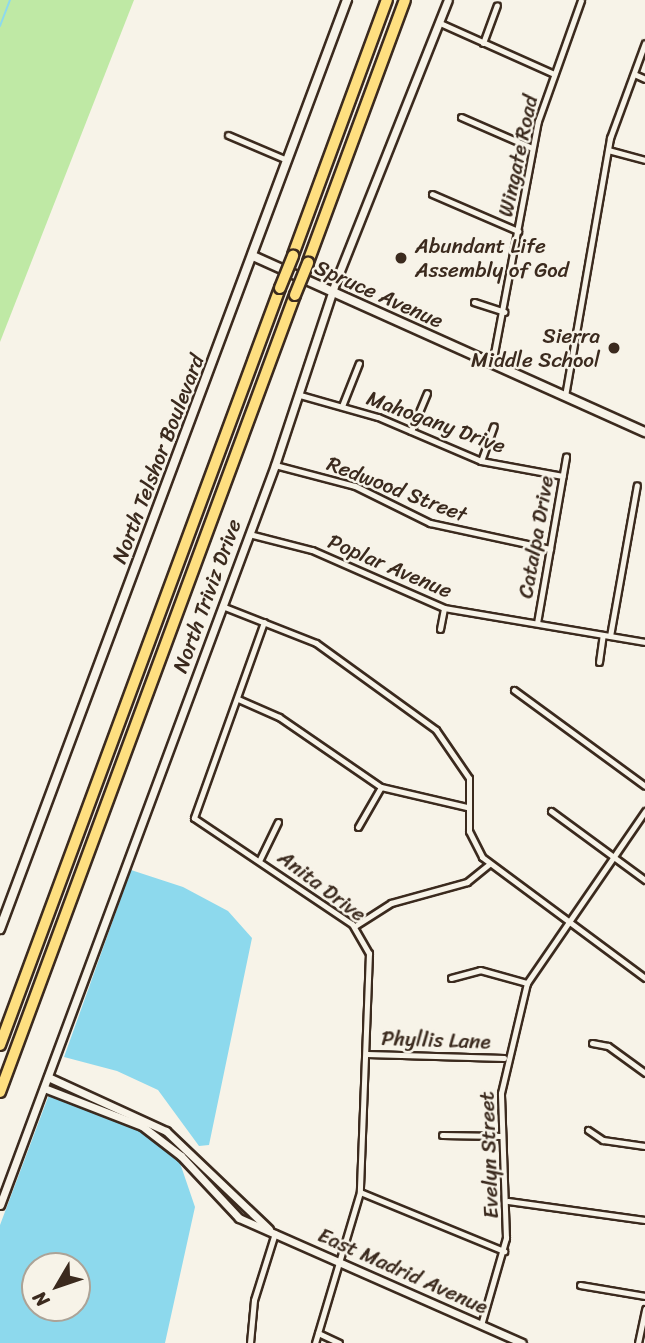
<!DOCTYPE html>
<style>
body{margin:0}
#map{position:relative;width:645px;height:1343px;overflow:hidden;background:#f7f3e8;font-family:Sriracha,sans-serif}
div>[style]{position:absolute}
[style*='--x']{left:calc(var(--x)*1px);top:calc(var(--y)*1px);width:calc(var(--w)*1px);rotate:calc(var(--a)*1deg)}
.green>*{inset:0;background:#bfe9a5}
.water>*{inset:0;background:#8dd9ed}
.stream>*{height:2px;margin:-1px;padding:0 1px;transform-origin:1px;border-radius:1px;background:#8dd9ed}
.roads{filter:drop-shadow(2px 0 #3b2a1e) drop-shadow(-2px 0 #3b2a1e) drop-shadow(0 2px #3b2a1e) drop-shadow(0 -2px #3b2a1e)}
.minor>*{height:5px;margin:-2.5px;padding:0 2.5px;transform-origin:2.5px;border-radius:2.5px;background:#f7f3e8}
.tertiary>*{height:7px;margin:-3.5px;padding:0 3.5px;transform-origin:3.5px;border-radius:3.5px;background:#f7f3e8}
.secondary>*{height:8px;margin:-4px;padding:0 4px;transform-origin:4px;border-radius:4px;background:#f7f3e8}
.motorway>*{height:10px;margin:-5px;padding:0 5px;transform-origin:5px;border-radius:5px;background:#fedf80}
.bridges{filter:drop-shadow(2px 0 #3b2a1e) drop-shadow(-2px 0 #3b2a1e) drop-shadow(0 2px #3b2a1e) drop-shadow(0 -2px #3b2a1e)}
.motorway-bridge>*{height:10px;margin:-5px;padding:0 5px;transform-origin:5px;border-radius:5px;background:#fedf80}
.dots>*{width:19px;height:19px;translate:-50% -50%;box-sizing:border-box;border:4px solid #f7f3e8;border-radius:50%}
span{translate:-50% -50%;white-space:nowrap;text-align:center;line-height:1.15;-webkit-text-stroke:5px #f7f3e8;paint-order:stroke}
.street-label{font-size:21px;color:#3b2a1e}
.poi-label{font-size:21px;color:#3b2a1e}
.left{translate:0 -50%;text-align:left}
.right{translate:-100% -50%;text-align:right}
.north{position:absolute;left:21px;top:1252px;width:70px;height:70px;box-sizing:border-box;background:#f7f3e8;border:2px solid #aca397;border-radius:50%;rotate:231deg;font-size:19px;font-weight:700;line-height:28px;text-align:center;color:#3b2a1e}
.north::after{content:'';display:block;margin:auto;width:24px;height:32px;background:#3b2a1e;clip-path:polygon(50% 0,100% 100%,50% 72%,0 100%)}
</style>
<div id="map">
<div class="green">
<div style="clip-path:polygon(0 0,134px 0,0 342px)"></div>
</div>
<div class="water">
<div style="clip-path:polygon(131px 870px,183px 887px,228px 911px,252px 938px,209px 1145px,199px 1146px,158px 1090px,117px 1071px,64px 1057px)"></div>
<div style="clip-path:polygon(evenodd,53px 1084px,146px 1127px,180px 1163px,195px 1207px,165px 1343px,0 1343px,0 1225px,53px 1084px,35px 1266px,77px 1266px,77px 1308px,35px 1308px,35px 1266px)"></div>
</div>
<div class="stream">
<div style="--x:0;--y:26;--w:28;--a:-69"></div>
</div>
<div class="roads">
<div class="minor">
<div style="--x:440;--y:23;--w:125;--a:24.1"></div>
<div style="--x:483;--y:43;--w:40;--a:-69.8"></div>
<div style="--x:634;--y:74;--w:12;--a:24"></div>
<div style="--x:461;--y:117;--w:77;--a:23.6"></div>
<div style="--x:228;--y:135;--w:64;--a:23"></div>
<div style="--x:608;--y:150;--w:38;--a:15"></div>
<div style="--x:432;--y:194;--w:94;--a:23.3"></div>
<div style="--x:474;--y:302;--w:32;--a:18"></div>
<div style="--x:492;--y:364;--w:247;--a:-79.3"></div>
<div style="--x:538;--y:121;--w:128;--a:-70.4"></div>
<div style="--x:300;--y:395;--w:81;--a:15.8"></div>
<div style="--x:378;--y:417;--w:112;--a:23.1"></div>
<div style="--x:481;--y:461;--w:83;--a:10.4"></div>
<div style="--x:565;--y:396;--w:262;--a:-80.1"></div>
<div style="--x:610;--y:138;--w:101;--a:-69.8"></div>
<div style="--x:342;--y:406;--w:46;--a:-68.4"></div>
<div style="--x:411;--y:431;--w:41;--a:-67.2"></div>
<div style="--x:481;--y:461;--w:37;--a:-70"></div>
<div style="--x:275;--y:465;--w:83;--a:14.7"></div>
<div style="--x:355;--y:486;--w:84;--a:26.3"></div>
<div style="--x:430;--y:523;--w:123;--a:12.2"></div>
<div style="--x:249;--y:534;--w:65;--a:14.3"></div>
<div style="--x:312;--y:550;--w:144;--a:23.7"></div>
<div style="--x:444;--y:608;--w:204;--a:9.6"></div>
<div style="--x:222;--y:606;--w:101;--a:21.5"></div>
<div style="--x:316;--y:643;--w:148;--a:35.9"></div>
<div style="--x:436;--y:730;--w:58;--a:55.5"></div>
<div style="--x:469;--y:778;--w:53;--a:90"></div>
<div style="--x:469;--y:831;--w:29;--a:63"></div>
<div style="--x:482;--y:857;--w:203;--a:36.6"></div>
<div style="--x:264;--y:622;--w:208;--a:109.7"></div>
<div style="--x:194;--y:818;--w:190;--a:33.9"></div>
<div style="--x:352;--y:924;--w:34;--a:60"></div>
<div style="--x:369;--y:953;--w:239;--a:92.2"></div>
<div style="--x:360;--y:1192;--w:158;--a:106.6"></div>
<div style="--x:537;--y:623;--w:169;--a:-80.1"></div>
<div style="--x:440;--y:629;--w:21;--a:-79"></div>
<div style="--x:610;--y:636;--w:153;--a:-79.9"></div>
<div style="--x:599;--y:662;--w:27;--a:-82"></div>
<div style="--x:514;--y:690;--w:162;--a:36.2"></div>
<div style="--x:238;--y:699;--w:45;--a:23.7"></div>
<div style="--x:279;--y:717;--w:124;--a:34.5"></div>
<div style="--x:381;--y:787;--w:88;--a:13.1"></div>
<div style="--x:551;--y:811;--w:117;--a:36.3"></div>
<div style="--x:358;--y:827;--w:46;--a:-60.1"></div>
<div style="--x:260;--y:859;--w:41;--a:-64.1"></div>
<div style="--x:355;--y:926;--w:43;--a:-32.6"></div>
<div style="--x:391;--y:903;--w:79;--a:-15.4"></div>
<div style="--x:467;--y:882;--w:28;--a:-39"></div>
<div style="--x:451;--y:978;--w:30;--a:-15"></div>
<div style="--x:480;--y:970;--w:49;--a:15.5"></div>
<div style="--x:592;--y:1043;--w:16;--a:11"></div>
<div style="--x:608;--y:1046;--w:46;--a:36.1"></div>
<div style="--x:367;--y:1054;--w:137;--a:1.7"></div>
<div style="--x:588;--y:1130;--w:18;--a:34"></div>
<div style="--x:603;--y:1140;--w:42;--a:8.1"></div>
<div style="--x:442;--y:1135;--w:59;--a:1"></div>
<div style="--x:360;--y:1192;--w:156;--a:22.3"></div>
<div style="--x:508;--y:1201;--w:138;--a:7.9"></div>
<div style="--x:580;--y:1285;--w:66;--a:9.6"></div>
<div style="--x:481;--y:1325;--w:91;--a:-74"></div>
<div style="--x:506;--y:1238;--w:145;--a:-92"></div>
<div style="--x:501;--y:1093;--w:113;--a:-76.7"></div>
<div style="--x:527;--y:983;--w:209;--a:-55.5"></div>
<div style="--x:318;--y:1333;--w:23;--a:25"></div>
<div style="--x:250;--y:1343;--w:43;--a:-84.7"></div>
<div style="--x:254;--y:1300;--w:70;--a:-72.6"></div>
<div style="--x:638;--y:1343;--w:35;--a:-78"></div>
</div>
<div class="tertiary">
<div style="--x:48;--y:1077;--w:130;--a:24.6"></div>
<div style="--x:166;--y:1131;--w:142;--a:43.6"></div>
<div style="--x:44;--y:1088;--w:105;--a:21.2"></div>
<div style="--x:142;--y:1126;--w:49;--a:37.6"></div>
<div style="--x:181;--y:1156;--w:85;--a:46.9"></div>
<div style="--x:239;--y:1218;--w:309;--a:23.8"></div>
<div style="--x:0;--y:1205;--w:789;--a:-69.61"></div>
<div style="--x:275;--y:465;--w:194;--a:-71.7"></div>
<div style="--x:336;--y:281;--w:302;--a:-68.3"></div>
</div>
<div class="secondary">
<div style="--x:253;--y:256;--w:430;--a:24.2"></div>
<div style="--x:0;--y:929;--w:992;--a:-69.52"></div>
</div>
<div class="motorway">
<div style="--x:293;--y:255;--w:272;--a:-69.8"></div>
<div style="--x:308;--y:262;--w:279;--a:-69.7"></div>
<div style="--x:0;--y:1045;--w:807;--a:-69.7"></div>
<div style="--x:0;--y:1092;--w:850;--a:-69.69"></div>
</div>
</div>
<div class="bridges">
<div class="motorway-bridge">
<div style="--x:280;--y:288;--w:35;--a:-68"></div>
<div style="--x:295;--y:295;--w:35;--a:-68"></div>
</div>
</div>
<div class="dots">
<div style="left:401px;top:258px;background:#3b2a1e"></div>
<div style="left:614px;top:348px;background:#3b2a1e"></div>
</div>
<div class="street-label">
<span style="left:518px;top:156px;rotate:-78deg">Wingate Road</span>
<span style="left:379px;top:294px;rotate:24deg">Spruce Avenue</span>
<span style="left:436px;top:422px;rotate:20deg">Mahogany Drive</span>
<span style="left:158px;top:459px;rotate:-69deg">North Telshor Boulevard</span>
<span style="left:397px;top:489px;rotate:21deg">Redwood Street</span>
<span style="left:536px;top:537px;rotate:-80deg">Catalpa Drive</span>
<span style="left:390px;top:566px;rotate:23deg">Poplar Avenue</span>
<span style="left:207px;top:596px;rotate:-70deg">North Triviz Drive</span>
<span style="left:322px;top:886px;rotate:37deg">Anita Drive</span>
<span style="left:436px;top:1040px;rotate:2deg">Phyllis Lane</span>
<span style="left:489px;top:1155px;rotate:-92deg">Evelyn Street</span>
<span style="left:403px;top:1271px;rotate:24deg">East Madrid Avenue</span>
</div>
<div class="poi-label">
<span class="left" style="left:415px;top:258px">Abundant Life<br>Assembly of God</span>
<span class="right" style="left:600px;top:348px">Sierra<br>Middle School</span>
</div>
<div class="north">N</div>
</div>
